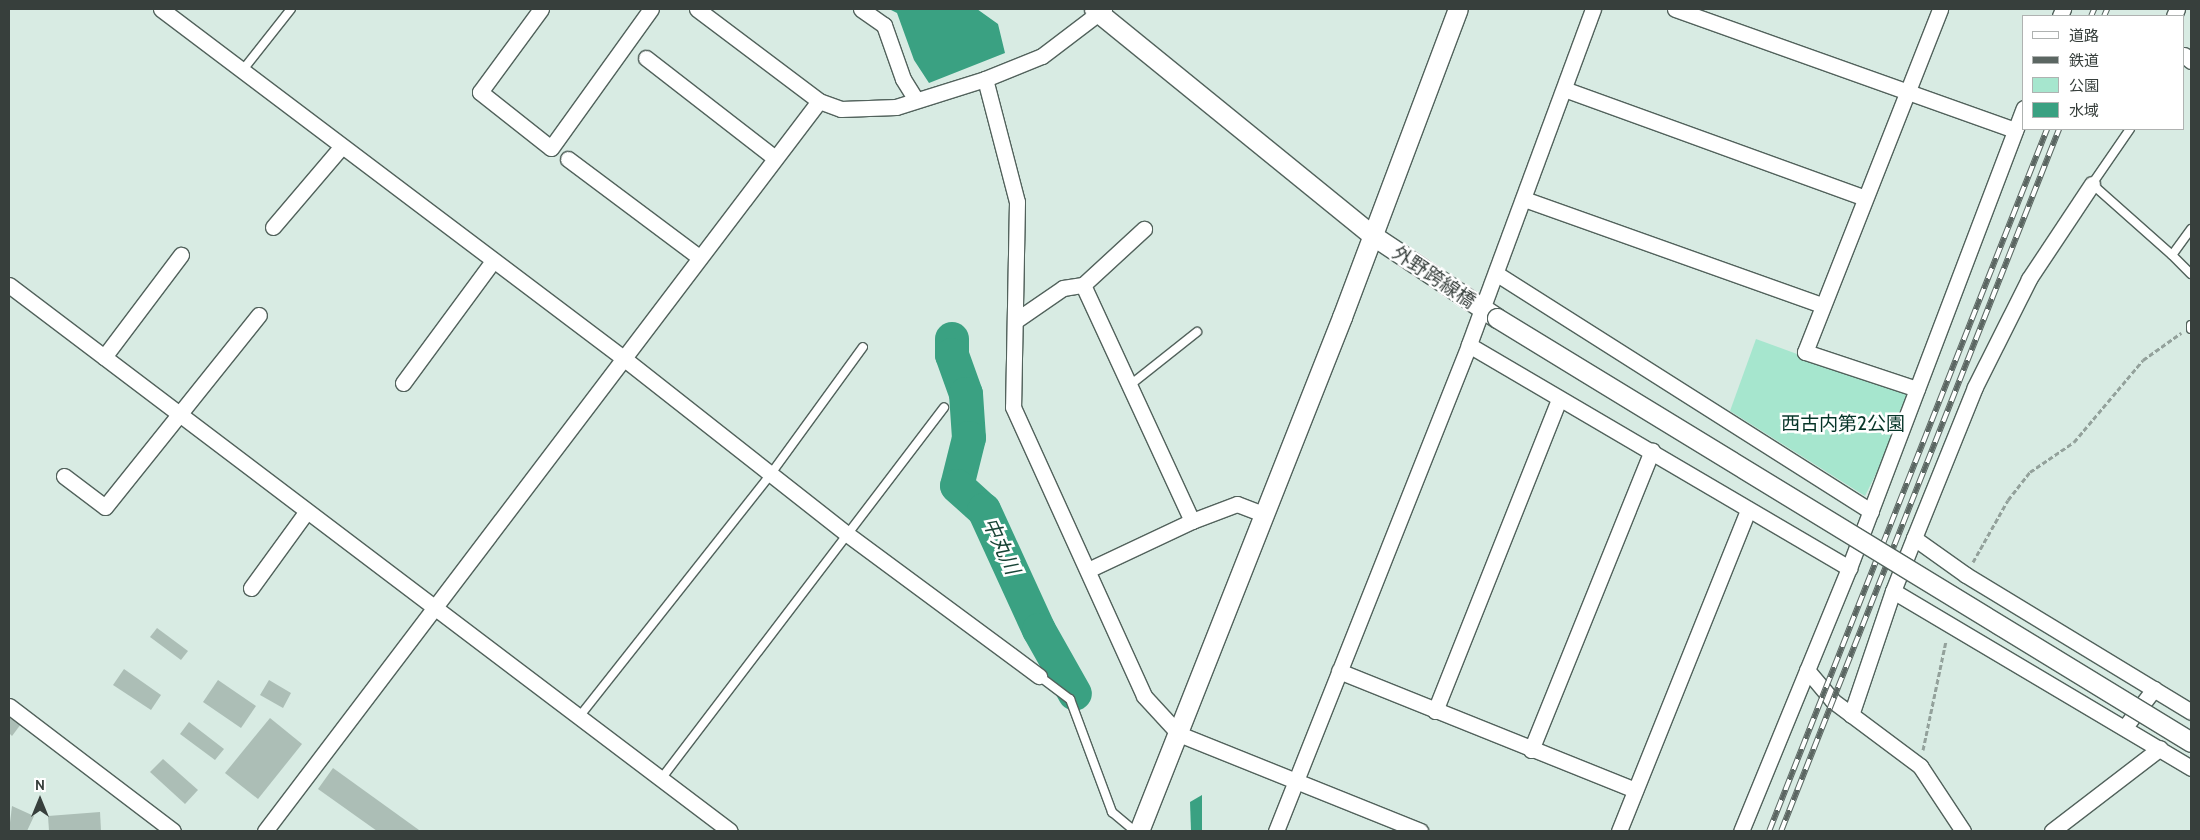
<!DOCTYPE html>
<meta charset="utf-8">
<style>
body{margin:0}
#map{position:relative;width:2200px;height:840px;overflow:hidden;background:#d8ebe3;font-family:Cabin,"Noto Sans JP",sans-serif}
div>[style]{position:absolute}
[style*='--x']{left:calc(var(--x)*1px);top:calc(var(--y)*1px);width:calc(var(--w)*1px);rotate:calc(var(--a)*1deg)}
.green>*{inset:0;background:#a6e6ce}
.water>*{inset:0;background:#3aa182}
.river>*{height:34px;margin:-17px;padding:0 17px;transform-origin:17px;border-radius:17px;background:#3aa182}
.building>*{inset:0;background:#acbeb6}
.path>*{height:3px;margin-top:-1.5px;transform-origin:0;background:repeating-linear-gradient(90deg,#93a19b 0 5px,transparent 0 7.5px)}
.roads{filter:drop-shadow(1px 0 #52625c) drop-shadow(-1px 0 #52625c) drop-shadow(0 1px #52625c) drop-shadow(0 -1px #52625c)}
.service>*{height:8px;margin:-4px;padding:0 4px;transform-origin:4px;border-radius:4px;background:#fff}
.minor>*{height:15px;margin:-7.5px;padding:0 7.5px;transform-origin:7.5px;border-radius:7.5px;background:#fff}
.tertiary>*{height:19px;margin:-9.5px;padding:0 9.5px;transform-origin:9.5px;border-radius:9.5px;background:#fff}
.rail>*{height:5.5px;margin-top:-2.75px;transform-origin:0;background:repeating-linear-gradient(90deg,#fff 0 11px,#5b6662 0 22px);box-sizing:border-box;border-block:1px solid #5b6662}
.bridges{filter:drop-shadow(1px 0 #52625c) drop-shadow(-1px 0 #52625c) drop-shadow(0 1px #52625c) drop-shadow(0 -1px #52625c)}
.tertiary-bridge>*{height:19px;margin:-9.5px;padding:0 9.5px;transform-origin:9.5px;border-radius:9.5px;background:#fff}
span{translate:-50% -50%;white-space:nowrap;text-align:center;line-height:1.15;-webkit-text-stroke:5px #fff;paint-order:stroke}
.street-label{font-size:19px;color:#373f3c}
.park-label{font-size:19px;color:#063528}
.water-label{font-size:20px;color:#194537;font-style:italic}
.frame{position:absolute;inset:0;border:10px solid #373f3c;pointer-events:none}
.legend{position:absolute;left:2022px;top:15px;width:162px;height:115px;box-sizing:border-box;background:#fff;border:1px solid #afb2b1;margin:0;padding:6px 9px;list-style:none;font-size:15px;color:#373f3c}
.legend li{display:flex;align-items:center;gap:10px;height:25px}
.legend b{width:25px;border:1px solid #afb2b1}
.north{position:absolute;left:15px;top:775px;width:50px;height:50px;-webkit-text-stroke:4px #fff;paint-order:stroke;rotate:0deg;font-size:14px;font-weight:700;line-height:20px;text-align:center;color:#373f3c}
.north::after{content:'';display:block;margin:auto;width:18px;height:22px;background:#373f3c;clip-path:polygon(50% 0,100% 100%,50% 72%,0 100%)}
</style>
<div id="map">
<div class="green">
<div style="clip-path:polygon(1756px 339px,1914px 397px,1865px 496px,1730px 411px)"></div>
</div>
<div class="water">
<div style="clip-path:polygon(889px 9px,977px 9px,998px 24px,1005px 53px,929px 83px,914px 60px,897px 13px)"></div>
<div style="clip-path:polygon(1202px 795px,1202px 831px,1191px 831px,1190px 802px)"></div>
</div>
<div class="river">
<div style="--x:952;--y:339;--w:16;--a:90"></div>
<div style="--x:952;--y:355;--w:41;--a:70.3"></div>
<div style="--x:966;--y:394;--w:44;--a:86.1"></div>
<div style="--x:969;--y:438;--w:49;--a:104"></div>
<div style="--x:957;--y:486;--w:36;--a:42"></div>
<div style="--x:984;--y:510;--w:132;--a:65.4"></div>
<div style="--x:1039;--y:630;--w:73;--a:60.6"></div>
</div>
<div class="building">
<div style="clip-path:polygon(157px 628px,188px 651px,181px 660px,150px 637px)"></div>
<div style="clip-path:polygon(124px 669px,161px 695px,151px 710px,113px 685px)"></div>
<div style="clip-path:polygon(218px 680px,256px 706px,241px 728px,203px 702px)"></div>
<div style="clip-path:polygon(269px 680px,291px 693px,283px 708px,260px 695px)"></div>
<div style="clip-path:polygon(9px 714px,21px 724px,12px 736px,9px 733px)"></div>
<div style="clip-path:polygon(270px 718px,302px 744px,258px 799px,225px 773px)"></div>
<div style="clip-path:polygon(189px 722px,224px 749px,215px 760px,180px 734px)"></div>
<div style="clip-path:polygon(163px 759px,198px 790px,185px 804px,150px 772px)"></div>
<div style="clip-path:polygon(333px 768px,419px 830px,419px 831px,377px 831px,318px 789px)"></div>
<div style="clip-path:polygon(12px 806px,34px 816px,27px 831px,9px 831px)"></div>
<div style="clip-path:polygon(100px 812px,101px 831px,49px 831px,48px 816px)"></div>
</div>
<div class="path">
<div style="--x:1973;--y:562;--w:71;--a:-60.6"></div>
<div style="--x:2008;--y:500;--w:36;--a:-52"></div>
<div style="--x:2030;--y:472;--w:53;--a:-34.3"></div>
<div style="--x:2074;--y:442;--w:107;--a:-49.9"></div>
<div style="--x:2143;--y:360;--w:47;--a:-35.4"></div>
<div style="--x:1923;--y:750;--w:111;--a:-78.1"></div>
</div>
<div class="roads">
<div class="service">
<div style="--x:242;--y:71;--w:79;--a:-51.7"></div>
<div style="--x:2130;--y:129;--w:67;--a:124.6"></div>
<div style="--x:2092;--y:184;--w:107;--a:41.6"></div>
<div style="--x:2191;--y:229;--w:32;--a:126"></div>
<div style="--x:2172;--y:255;--w:27;--a:45"></div>
<div style="--x:2191;--y:325;--w:4;--a:90"></div>
<div style="--x:1129;--y:386;--w:87;--a:-38.5"></div>
<div style="--x:1039;--y:676;--w:39;--a:37"></div>
<div style="--x:1070;--y:699;--w:121;--a:69.6"></div>
<div style="--x:1112;--y:812;--w:30;--a:40"></div>
<div style="--x:579;--y:717;--w:308;--a:-51.7"></div>
<div style="--x:770;--y:475;--w:158;--a:-54"></div>
<div style="--x:661;--y:779;--w:467;--a:-52.7"></div>
</div>
<div class="minor">
<div style="--x:161;--y:9;--w:578;--a:37.05"></div>
<div style="--x:622;--y:357;--w:286;--a:38.2"></div>
<div style="--x:847;--y:534;--w:239;--a:36.5"></div>
<div style="--x:541;--y:9;--w:103;--a:126.3"></div>
<div style="--x:480;--y:92;--w:90;--a:38.3"></div>
<div style="--x:551;--y:148;--w:171;--a:-54.3"></div>
<div style="--x:697;--y:9;--w:153;--a:37"></div>
<div style="--x:819;--y:101;--w:23;--a:20"></div>
<div style="--x:841;--y:109;--w:55;--a:-2.1"></div>
<div style="--x:896;--y:107;--w:93;--a:-17.5"></div>
<div style="--x:985;--y:79;--w:61;--a:-22"></div>
<div style="--x:1042;--y:56;--w:78;--a:-37.2"></div>
<div style="--x:861;--y:9;--w:28;--a:35"></div>
<div style="--x:884;--y:25;--w:57;--a:70.6"></div>
<div style="--x:903;--y:79;--w:25;--a:58"></div>
<div style="--x:1593;--y:9;--w:358;--a:110.3"></div>
<div style="--x:1469;--y:345;--w:441;--a:30.4"></div>
<div style="--x:1849;--y:568;--w:284;--a:112.3"></div>
<div style="--x:1675;--y:9;--w:361;--a:19.6"></div>
<div style="--x:2060;--y:16;--w:8;--a:-67"></div>
<div style="--x:2174;--y:16;--w:8;--a:-67"></div>
<div style="--x:2184;--y:55;--w:9;--a:41"></div>
<div style="--x:646;--y:58;--w:163;--a:37.8"></div>
<div style="--x:985;--y:79;--w:127;--a:75.4"></div>
<div style="--x:1017;--y:202;--w:205;--a:91.1"></div>
<div style="--x:1013;--y:407;--w:317;--a:65.6"></div>
<div style="--x:1144;--y:696;--w:52;--a:47.4"></div>
<div style="--x:1179;--y:734;--w:260;--a:21.9"></div>
<div style="--x:1564;--y:89;--w:320;--a:19.9"></div>
<div style="--x:568;--y:159;--w:164;--a:36.8"></div>
<div style="--x:2092;--y:184;--w:114;--a:123.6"></div>
<div style="--x:2029;--y:279;--w:121;--a:116.6"></div>
<div style="--x:1975;--y:387;--w:163;--a:112"></div>
<div style="--x:1914;--y:538;--w:64;--a:35.4"></div>
<div style="--x:1966;--y:575;--w:263;--a:31.3"></div>
<div style="--x:1524;--y:199;--w:316;--a:19.6"></div>
<div style="--x:273;--y:227;--w:105;--a:-49.6"></div>
<div style="--x:1497;--y:274;--w:443;--a:32.4"></div>
<div style="--x:9;--y:285;--w:904;--a:37.14"></div>
<div style="--x:1083;--y:285;--w:260;--a:65.2"></div>
<div style="--x:1015;--y:321;--w:58;--a:-34.5"></div>
<div style="--x:1063;--y:288;--w:20;--a:-9"></div>
<div style="--x:1083;--y:285;--w:83;--a:-42.6"></div>
<div style="--x:104;--y:357;--w:128;--a:-53"></div>
<div style="--x:403;--y:383;--w:152;--a:-53.6"></div>
<div style="--x:1917;--y:389;--w:118;--a:-161.7"></div>
<div style="--x:1805;--y:352;--w:369;--a:-68.5"></div>
<div style="--x:64;--y:476;--w:51;--a:37.1"></div>
<div style="--x:105;--y:507;--w:246;--a:-51.3"></div>
<div style="--x:1849;--y:568;--w:492;--a:-69.2"></div>
<div style="--x:1088;--y:570;--w:115;--a:-25.2"></div>
<div style="--x:1192;--y:521;--w:48;--a:-20.7"></div>
<div style="--x:1237;--y:504;--w:30;--a:21"></div>
<div style="--x:251;--y:588;--w:95;--a:-54"></div>
<div style="--x:1893;--y:591;--w:57;--a:-68.4"></div>
<div style="--x:1807;--y:670;--w:40;--a:50"></div>
<div style="--x:1833;--y:701;--w:109;--a:36.8"></div>
<div style="--x:1920;--y:766;--w:78;--a:56.5"></div>
<div style="--x:1339;--y:671;--w:319;--a:21.9"></div>
<div style="--x:9;--y:706;--w:206;--a:37.3"></div>
<div style="--x:1435;--y:711;--w:336;--a:-68.3"></div>
<div style="--x:1851;--y:715;--w:131;--a:-71.3"></div>
<div style="--x:1893;--y:591;--w:347;--a:30.7"></div>
<div style="--x:2125;--y:727;--w:48;--a:-52.7"></div>
<div style="--x:1531;--y:750;--w:323;--a:-68"></div>
<div style="--x:265;--y:831;--w:916;--a:-52.8"></div>
<div style="--x:1276;--y:831;--w:523;--a:-68.34"></div>
<div style="--x:1619;--y:831;--w:346;--a:-68.1"></div>
<div style="--x:2052;--y:831;--w:136;--a:-37.5"></div>
</div>
<div class="tertiary">
<div style="--x:1094;--y:9;--w:358;--a:39.1"></div>
<div style="--x:1372;--y:235;--w:150;--a:33.6"></div>
<div style="--x:1139;--y:831;--w:553;--a:-68.45"></div>
<div style="--x:1342;--y:317;--w:329;--a:-69.4"></div>
</div>
</div>
<div class="rail">
<div style="--x:2091;--y:16;--w:8;--a:-67"></div>
<div style="--x:2104;--y:16;--w:8;--a:-67"></div>
<div style="--x:1769;--y:831;--w:755;--a:-68.4"></div>
<div style="--x:1781;--y:831;--w:755;--a:-68.4"></div>
</div>
<div class="bridges">
<div class="tertiary-bridge">
<div style="--x:1497;--y:318;--w:813;--a:31.42"></div>
</div>
</div>
<div class="street-label">
<span style="left:1434px;top:277px;rotate:34deg">外野跨線橋</span>
</div>
<div class="park-label">
<span style="left:1843px;top:424px">西古内第2公園</span>
</div>
<div class="water-label">
<span style="left:1001px;top:546px;rotate:65deg">中丸川</span>
</div>
<div class="frame"></div>
<ul class="legend">
<li><b style="height:6px;background:#fff"></b>道路</li>
<li><b style="height:6px;background:#5b6662"></b>鉄道</li>
<li><b style="height:14px;background:#a6e6ce"></b>公園</li>
<li><b style="height:14px;background:#3aa182"></b>水域</li>
</ul>
<div class="north">N</div>
</div>
